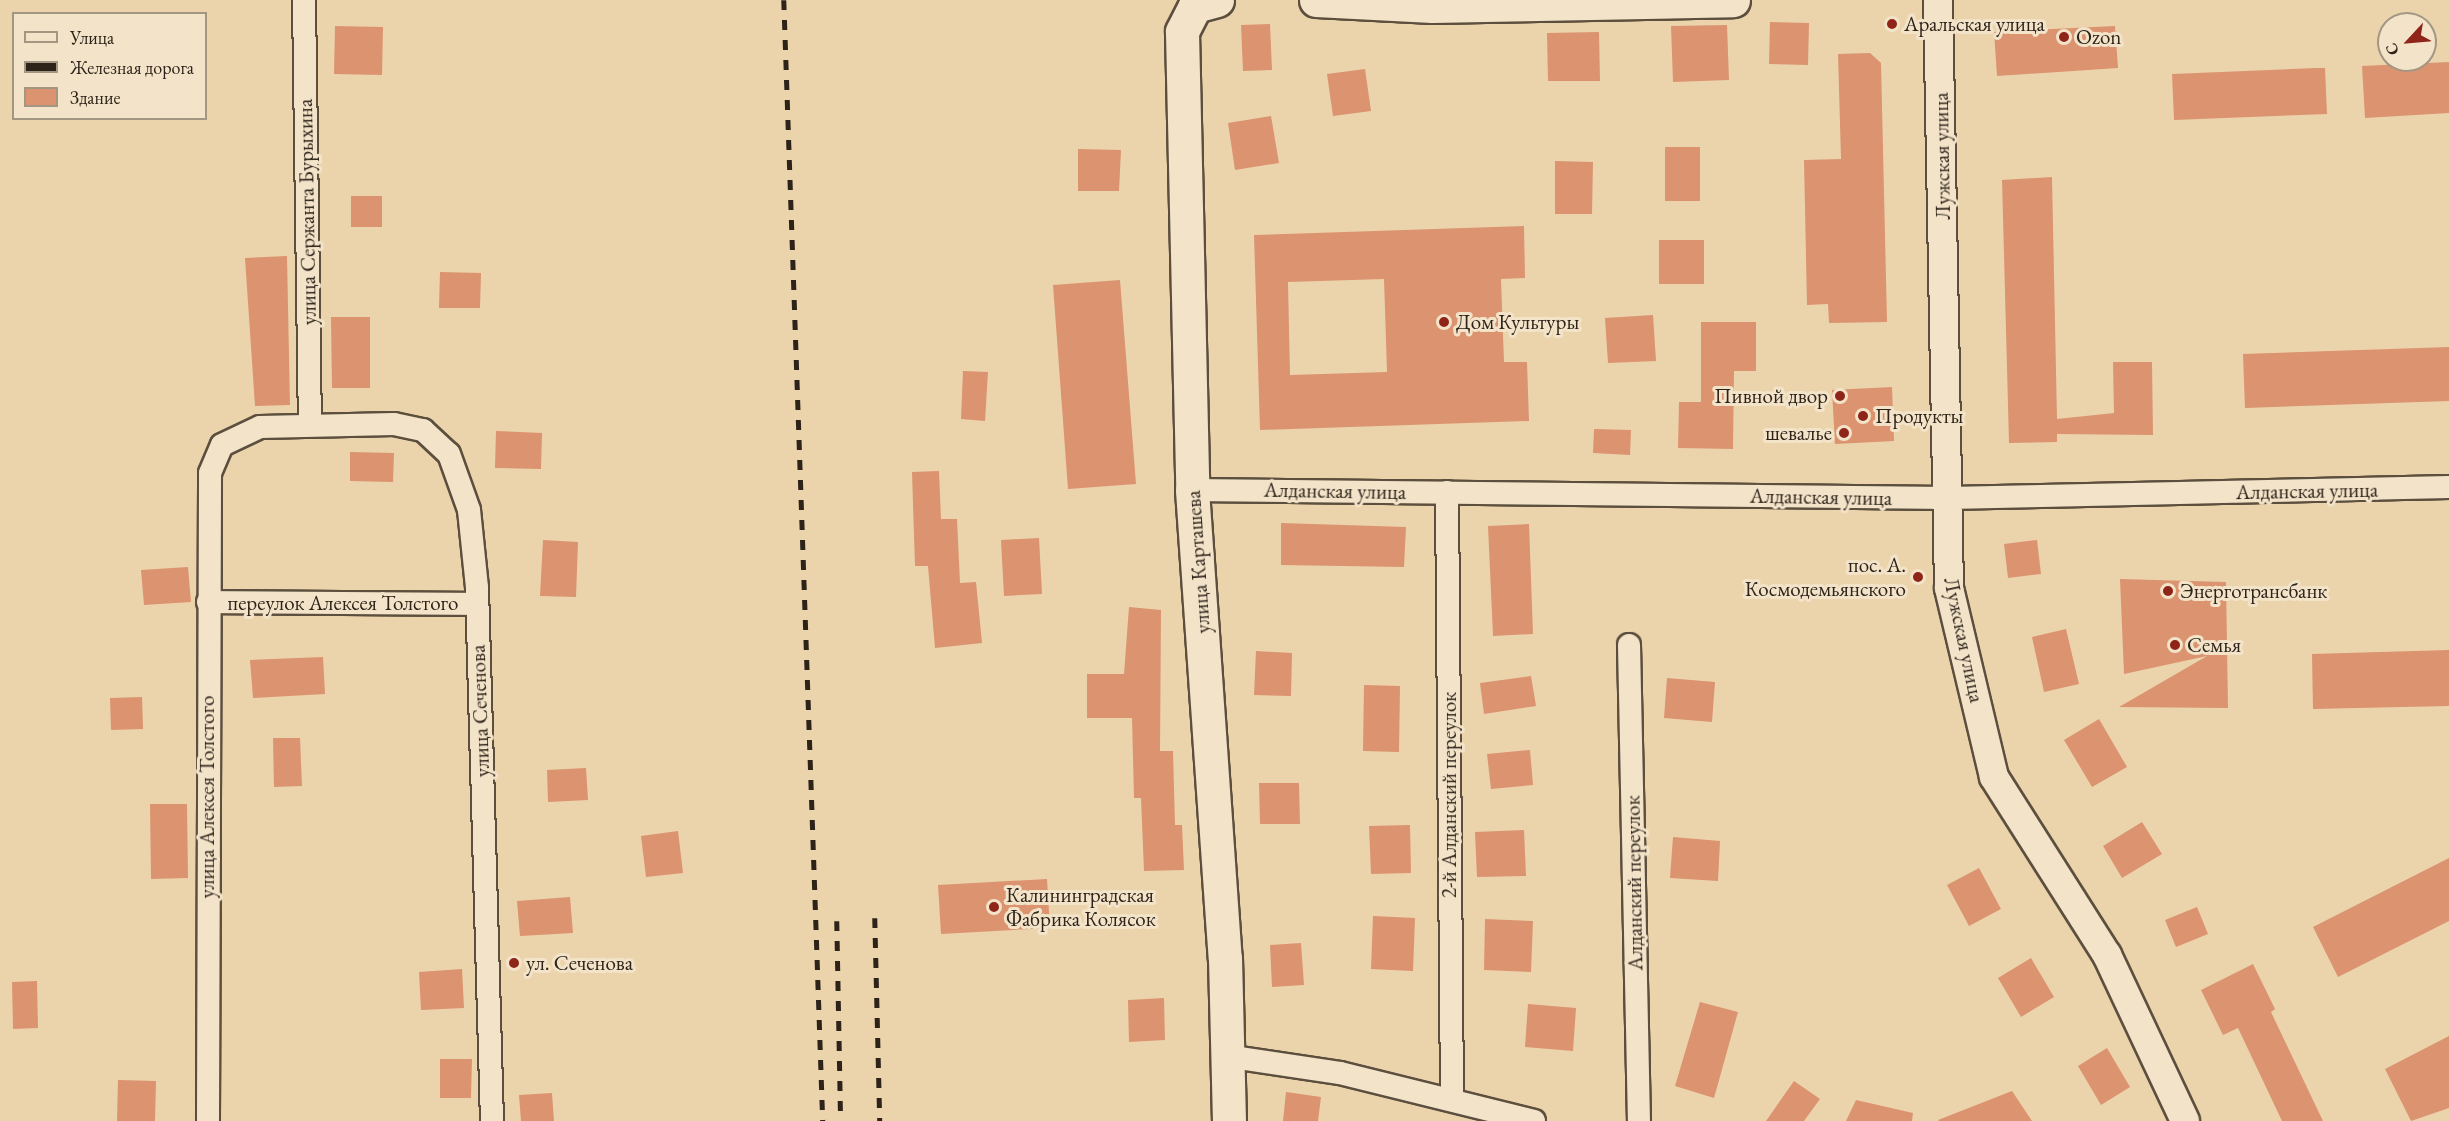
<!DOCTYPE html>
<meta charset="utf-8">
<style>
body{margin:0}
#map{position:relative;width:2449px;height:1121px;overflow:hidden;background:#ebd4ac;font-family:"EB Garamond",serif}
div>[style]{position:absolute}
[style*='--x']{left:calc(var(--x)*1px);top:calc(var(--y)*1px);width:calc(var(--w)*1px);rotate:calc(var(--a)*1deg)}
.building>*{inset:0;background:#db9370}
.roads{filter:drop-shadow(2px 0 #5c4f3e) drop-shadow(-2px 0 #5c4f3e) drop-shadow(0 2px #5c4f3e) drop-shadow(0 -2px #5c4f3e)}
.minor>*{height:22px;margin:-11px;padding:0 11px;transform-origin:11px;border-radius:11px;background:#f2e3c9}
.tertiary>*{height:28px;margin:-14px;padding:0 14px;transform-origin:14px;border-radius:14px;background:#f2e3c9}
.secondary>*{height:33px;margin:-16.5px;padding:0 16.5px;transform-origin:16.5px;border-radius:16.5px;background:#f2e3c9}
.rail>*{height:4.5px;margin-top:-2.25px;transform-origin:0;background:repeating-linear-gradient(90deg,#2d2319 0 10px,transparent 0 20px)}
.dots>*{width:16px;height:16px;translate:-50% -50%;box-sizing:border-box;border:3px solid #f2e3c9;border-radius:50%}
span{translate:-50% -50%;white-space:nowrap;text-align:center;line-height:1.15;-webkit-text-stroke:6px #f2e3c9;paint-order:stroke}
.poi-label{font-size:21px;color:#2d2319}
.left{translate:0 -50%;text-align:left}
.right{translate:-100% -50%;text-align:right}
.street-label{font-size:21px;color:#2d2319}
.legend{position:absolute;left:12px;top:12px;width:195px;height:108px;box-sizing:border-box;background:#f2e3c9;border:2px solid #a39683;margin:0;padding:8px 10px;list-style:none;font-size:18px;color:#2d2319}
.legend li{display:flex;align-items:center;gap:12px;height:30px}
.legend b{width:30px;border:2px solid #a39683}
.north{position:absolute;left:2377px;top:12px;width:60px;height:60px;box-sizing:border-box;background:#f2e3c9;border:2px solid #a39683;border-radius:50%;rotate:244deg;font-size:16px;font-weight:700;line-height:24px;text-align:center;color:#2d2319}
.north::after{content:'';display:block;margin:auto;width:21px;height:27px;background:#8f2418;clip-path:polygon(50% 0,100% 100%,50% 72%,0 100%)}
</style>
<div id="map">
<div class="building">
<div style="clip-path:polygon(1770px 22px,1809px 23px,1808px 65px,1769px 64px)"></div>
<div style="clip-path:polygon(1270px 24px,1272px 70px,1243px 71px,1241px 25px)"></div>
<div style="clip-path:polygon(1727px 25px,1729px 80px,1673px 82px,1671px 26px)"></div>
<div style="clip-path:polygon(335px 26px,383px 27px,382px 75px,334px 74px)"></div>
<div style="clip-path:polygon(2115px 26px,2118px 68px,1997px 76px,1994px 32px)"></div>
<div style="clip-path:polygon(1599px 32px,1600px 81px,1548px 81px,1547px 33px)"></div>
<div style="clip-path:polygon(1870px 53px,1881px 63px,1887px 322px,1829px 323px,1828px 304px,1807px 305px,1804px 160px,1841px 159px,1838px 54px)"></div>
<div style="clip-path:polygon(2449px 62px,2449px 113px,2365px 118px,2362px 66px)"></div>
<div style="clip-path:polygon(2316px 68px,2325px 68px,2327px 114px,2174px 120px,2172px 74px)"></div>
<div style="clip-path:polygon(1365px 69px,1371px 111px,1333px 116px,1327px 74px)"></div>
<div style="clip-path:polygon(1271px 116px,1279px 163px,1235px 170px,1228px 123px)"></div>
<div style="clip-path:polygon(1665px 147px,1700px 147px,1700px 201px,1665px 201px)"></div>
<div style="clip-path:polygon(1078px 149px,1121px 150px,1119px 191px,1078px 191px)"></div>
<div style="clip-path:polygon(1555px 161px,1593px 162px,1592px 214px,1555px 214px)"></div>
<div style="clip-path:polygon(2052px 177px,2057px 419px,2114px 413px,2113px 362px,2152px 362px,2153px 435px,2057px 434px,2057px 442px,2009px 443px,2002px 180px)"></div>
<div style="clip-path:polygon(351px 196px,382px 196px,382px 227px,351px 227px)"></div>
<div style="clip-path:polygon(evenodd,1524px 226px,1525px 278px,1501px 279px,1504px 362px,1527px 362px,1529px 421px,1260px 430px,1254px 235px,1524px 226px,1384px 279px,1387px 372px,1290px 375px,1288px 282px,1384px 279px)"></div>
<div style="clip-path:polygon(1659px 240px,1704px 240px,1704px 284px,1659px 284px)"></div>
<div style="clip-path:polygon(287px 256px,290px 405px,255px 406px,245px 258px)"></div>
<div style="clip-path:polygon(440px 272px,481px 273px,480px 308px,439px 308px)"></div>
<div style="clip-path:polygon(1120px 280px,1136px 484px,1068px 489px,1053px 285px)"></div>
<div style="clip-path:polygon(1653px 315px,1656px 361px,1608px 363px,1605px 318px)"></div>
<div style="clip-path:polygon(331px 317px,370px 317px,370px 388px,332px 388px)"></div>
<div style="clip-path:polygon(1701px 322px,1756px 322px,1756px 371px,1734px 371px,1733px 449px,1678px 448px,1679px 402px,1701px 402px)"></div>
<div style="clip-path:polygon(2449px 347px,2449px 401px,2245px 408px,2243px 354px)"></div>
<div style="clip-path:polygon(963px 371px,988px 372px,985px 421px,961px 419px)"></div>
<div style="clip-path:polygon(1892px 387px,1894px 441px,1835px 444px,1832px 390px)"></div>
<div style="clip-path:polygon(1594px 429px,1631px 430px,1630px 455px,1593px 453px)"></div>
<div style="clip-path:polygon(496px 431px,542px 433px,541px 469px,495px 468px)"></div>
<div style="clip-path:polygon(350px 452px,394px 453px,393px 482px,350px 481px)"></div>
<div style="clip-path:polygon(939px 471px,941px 519px,957px 519px,960px 583px,976px 582px,982px 643px,935px 648px,928px 566px,915px 566px,912px 472px)"></div>
<div style="clip-path:polygon(1281px 523px,1406px 527px,1404px 567px,1281px 565px)"></div>
<div style="clip-path:polygon(1529px 524px,1533px 634px,1493px 636px,1488px 526px)"></div>
<div style="clip-path:polygon(1039px 538px,1042px 594px,1004px 596px,1001px 540px)"></div>
<div style="clip-path:polygon(543px 540px,578px 542px,576px 597px,540px 596px)"></div>
<div style="clip-path:polygon(2037px 540px,2041px 574px,2008px 578px,2004px 544px)"></div>
<div style="clip-path:polygon(188px 567px,191px 602px,144px 605px,141px 570px)"></div>
<div style="clip-path:polygon(2120px 579px,2226px 582px,2228px 708px,2119px 707px,2207px 656px,2124px 674px)"></div>
<div style="clip-path:polygon(1129px 607px,1161px 610px,1160px 751px,1173px 751px,1175px 825px,1182px 825px,1184px 870px,1144px 871px,1141px 798px,1134px 798px,1132px 718px,1087px 718px,1087px 674px,1124px 674px)"></div>
<div style="clip-path:polygon(2066px 629px,2079px 684px,2044px 692px,2032px 637px)"></div>
<div style="clip-path:polygon(2449px 650px,2449px 706px,2313px 709px,2312px 654px)"></div>
<div style="clip-path:polygon(1256px 651px,1292px 653px,1291px 696px,1254px 695px)"></div>
<div style="clip-path:polygon(323px 657px,325px 694px,253px 698px,250px 660px)"></div>
<div style="clip-path:polygon(1531px 676px,1536px 706px,1484px 714px,1480px 683px)"></div>
<div style="clip-path:polygon(1667px 678px,1715px 682px,1712px 722px,1664px 718px)"></div>
<div style="clip-path:polygon(1364px 685px,1400px 686px,1399px 752px,1363px 751px)"></div>
<div style="clip-path:polygon(142px 697px,143px 729px,111px 730px,110px 698px)"></div>
<div style="clip-path:polygon(2099px 719px,2127px 767px,2092px 787px,2064px 740px)"></div>
<div style="clip-path:polygon(273px 738px,300px 738px,302px 786px,274px 787px)"></div>
<div style="clip-path:polygon(1530px 750px,1533px 785px,1491px 789px,1487px 754px)"></div>
<div style="clip-path:polygon(586px 768px,588px 800px,548px 802px,547px 770px)"></div>
<div style="clip-path:polygon(1259px 783px,1299px 783px,1300px 824px,1260px 824px)"></div>
<div style="clip-path:polygon(150px 804px,187px 804px,188px 878px,151px 879px)"></div>
<div style="clip-path:polygon(2142px 822px,2162px 854px,2122px 878px,2103px 846px)"></div>
<div style="clip-path:polygon(1410px 825px,1411px 873px,1371px 874px,1369px 826px)"></div>
<div style="clip-path:polygon(1524px 830px,1526px 876px,1477px 877px,1475px 832px)"></div>
<div style="clip-path:polygon(678px 831px,683px 873px,646px 877px,641px 836px)"></div>
<div style="clip-path:polygon(1673px 837px,1720px 841px,1718px 881px,1670px 878px)"></div>
<div style="clip-path:polygon(2449px 858px,2449px 921px,2338px 977px,2313px 927px)"></div>
<div style="clip-path:polygon(1979px 868px,2001px 909px,1969px 926px,1947px 885px)"></div>
<div style="clip-path:polygon(1047px 879px,1050px 928px,941px 934px,938px 885px)"></div>
<div style="clip-path:polygon(570px 897px,573px 933px,520px 936px,517px 901px)"></div>
<div style="clip-path:polygon(2197px 907px,2208px 934px,2176px 947px,2165px 920px)"></div>
<div style="clip-path:polygon(1373px 916px,1415px 918px,1413px 971px,1371px 969px)"></div>
<div style="clip-path:polygon(1485px 919px,1533px 921px,1531px 972px,1484px 970px)"></div>
<div style="clip-path:polygon(1301px 943px,1304px 985px,1272px 987px,1270px 945px)"></div>
<div style="clip-path:polygon(2031px 958px,2054px 997px,2021px 1017px,1998px 978px)"></div>
<div style="clip-path:polygon(2253px 964px,2275px 1009px,2271px 1012px,2323px 1121px,2282px 1121px,2238px 1028px,2223px 1035px,2201px 990px)"></div>
<div style="clip-path:polygon(462px 969px,464px 1008px,421px 1010px,419px 972px)"></div>
<div style="clip-path:polygon(37px 981px,38px 1028px,13px 1029px,12px 982px)"></div>
<div style="clip-path:polygon(1164px 998px,1165px 1040px,1129px 1042px,1128px 1000px)"></div>
<div style="clip-path:polygon(1700px 1002px,1738px 1012px,1714px 1098px,1675px 1086px)"></div>
<div style="clip-path:polygon(1528px 1004px,1576px 1008px,1573px 1051px,1525px 1047px)"></div>
<div style="clip-path:polygon(2449px 1036px,2449px 1108px,2411px 1121px,2385px 1069px)"></div>
<div style="clip-path:polygon(2107px 1048px,2130px 1087px,2101px 1105px,2078px 1066px)"></div>
<div style="clip-path:polygon(440px 1059px,472px 1059px,471px 1098px,440px 1098px)"></div>
<div style="clip-path:polygon(118px 1080px,156px 1081px,155px 1121px,117px 1121px)"></div>
<div style="clip-path:polygon(1794px 1081px,1820px 1099px,1804px 1121px,1766px 1121px)"></div>
<div style="clip-path:polygon(2012px 1091px,2032px 1121px,1939px 1121px,1938px 1120px)"></div>
<div style="clip-path:polygon(1286px 1092px,1321px 1097px,1318px 1121px,1283px 1121px)"></div>
<div style="clip-path:polygon(552px 1093px,554px 1121px,521px 1121px,519px 1095px)"></div>
<div style="clip-path:polygon(1856px 1100px,1913px 1113px,1912px 1121px,1846px 1121px)"></div>
</div>
<div class="roads">
<div class="minor">
<div style="--x:304;--y:0;--w:425;--a:89.2"></div>
<div style="--x:1192;--y:490;--w:757;--a:0.61"></div>
<div style="--x:1949;--y:498;--w:500;--a:-1.26"></div>
<div style="--x:1447;--y:492;--w:607;--a:89.53"></div>
<div style="--x:208;--y:602;--w:269;--a:0.4"></div>
<div style="--x:1629;--y:645;--w:476;--a:88.8"></div>
<div style="--x:1226;--y:1056;--w:115;--a:8.5"></div>
<div style="--x:1340;--y:1073;--w:200;--a:13.9"></div>
<div style="--x:208;--y:1121;--w:648;--a:-89.82"></div>
<div style="--x:210;--y:473;--w:30;--a:-67"></div>
<div style="--x:222;--y:445;--w:42;--a:-25.3"></div>
<div style="--x:260;--y:427;--w:134;--a:-1.3"></div>
<div style="--x:394;--y:424;--w:30;--a:12"></div>
<div style="--x:423;--y:430;--w:35;--a:43"></div>
<div style="--x:449;--y:454;--w:59;--a:70.3"></div>
<div style="--x:469;--y:510;--w:78;--a:84.1"></div>
<div style="--x:477;--y:588;--w:533;--a:88.39"></div>
</div>
<div class="tertiary">
<div style="--x:1938;--y:0;--w:588;--a:88.93"></div>
<div style="--x:1949;--y:588;--w:194;--a:76.6"></div>
<div style="--x:1994;--y:777;--w:211;--a:57.6"></div>
<div style="--x:2107;--y:955;--w:183;--a:64.8"></div>
</div>
<div class="secondary">
<div style="--x:1217;--y:0;--w:23;--a:165"></div>
<div style="--x:1195;--y:6;--w:29;--a:117"></div>
<div style="--x:1182;--y:32;--w:458;--a:88.7"></div>
<div style="--x:1192;--y:490;--w:469;--a:86"></div>
<div style="--x:1225;--y:958;--w:163;--a:88.6"></div>
<div style="--x:1316;--y:0;--w:116;--a:3"></div>
<div style="--x:1432;--y:6;--w:301;--a:-1.1"></div>
</div>
</div>
<div class="rail">
<div style="--x:784;--y:0;--w:1122;--a:88.01"></div>
<div style="--x:875;--y:918;--w:203;--a:88.6"></div>
<div style="--x:837;--y:921;--w:200;--a:88.9"></div>
</div>
<div class="dots">
<div style="left:1892px;top:24px;background:#8f2418"></div>
<div style="left:2064px;top:37px;background:#8f2418"></div>
<div style="left:1444px;top:322px;background:#8f2418"></div>
<div style="left:1840px;top:396px;background:#8f2418"></div>
<div style="left:1863px;top:416px;background:#8f2418"></div>
<div style="left:1844px;top:433px;background:#8f2418"></div>
<div style="left:1918px;top:577px;background:#8f2418"></div>
<div style="left:2168px;top:591px;background:#8f2418"></div>
<div style="left:2175px;top:645px;background:#8f2418"></div>
<div style="left:994px;top:907px;background:#8f2418"></div>
<div style="left:514px;top:963px;background:#8f2418"></div>
</div>
<div class="poi-label">
<span class="left" style="left:1904px;top:24px">Аральская улица</span>
<span class="left" style="left:2076px;top:37px">Ozon</span>
<span class="left" style="left:1456px;top:322px">Дом Культуры</span>
<span class="right" style="left:1828px;top:396px">Пивной двор</span>
<span class="left" style="left:1875px;top:416px">Продукты</span>
<span class="right" style="left:1832px;top:433px">шевалье</span>
<span class="right" style="left:1906px;top:577px">пос. А.<br>Космодемьянского</span>
<span class="left" style="left:2180px;top:591px">Энерготрансбанк</span>
<span class="left" style="left:2187px;top:645px">Семья</span>
<span class="left" style="left:1006px;top:907px">Калининградская<br>Фабрика Колясок</span>
<span class="left" style="left:526px;top:963px">ул. Сеченова</span>
</div>
<div class="street-label">
<span style="left:1942px;top:156px;rotate:-91deg">Лужская улица</span>
<span style="left:307px;top:212px;rotate:-91deg">улица Сержанта Бурыхина</span>
<span style="left:1335px;top:491px;rotate:1deg">Алданская улица</span>
<span style="left:2307px;top:491px;rotate:-1deg">Алданская улица</span>
<span style="left:1821px;top:497px;rotate:1deg">Алданская улица</span>
<span style="left:1198px;top:562px;rotate:-94deg">улица Карташева</span>
<span style="left:343px;top:603px">переулок Алексея Толстого</span>
<span style="left:1964px;top:640px;rotate:78deg">Лужская улица</span>
<span style="left:480px;top:711px;rotate:-92deg">улица Сеченова</span>
<span style="left:1449px;top:795px;rotate:-90deg">2-й Алданский переулок</span>
<span style="left:207px;top:797px;rotate:-90deg">улица Алексея Толстого</span>
<span style="left:1634px;top:883px;rotate:-91deg">Алданский переулок</span>
</div>
<ul class="legend">
<li><b style="height:8px;background:#f2e3c9"></b>Улица</li>
<li><b style="height:8px;background:#2d2319"></b>Железная дорога</li>
<li><b style="height:16px;background:#db9370"></b>Здание</li>
</ul>
<div class="north">С</div>
</div>
